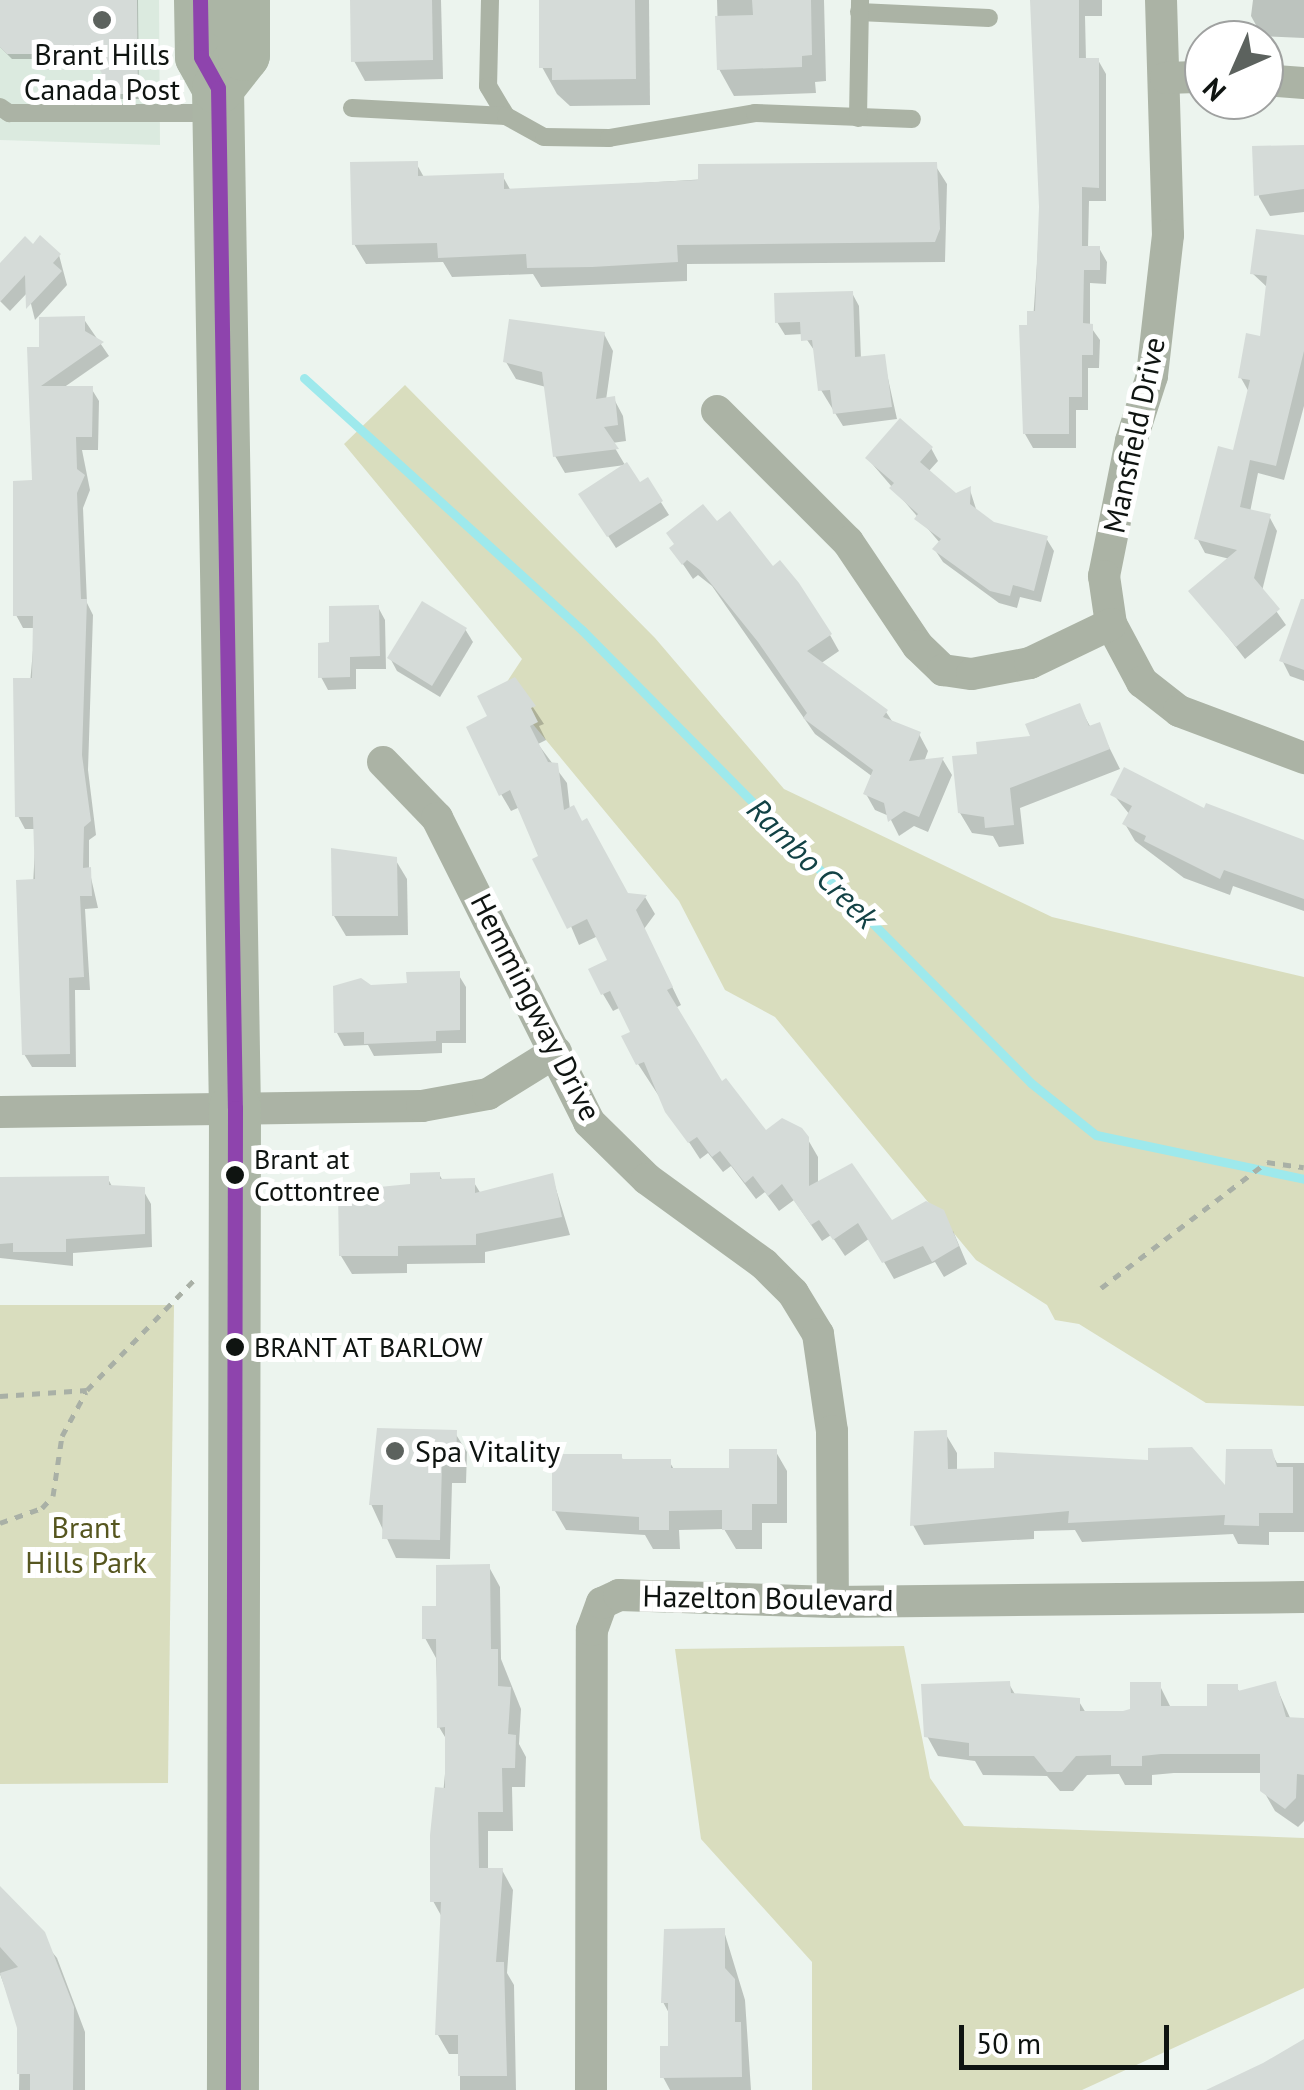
<!DOCTYPE html>
<style>
body{margin:0}
#map{position:relative;width:1304px;height:2090px;overflow:hidden;background:#ecf4ee;font-family:"PT Sans",sans-serif}
div>[style]{position:absolute}
[style*='--x']{left:calc(var(--x)*1px);top:calc(var(--y)*1px);width:calc(var(--w)*1px);rotate:calc(var(--a)*1deg)}
.built>*{inset:0;background:#dbeadf}
.green>*{inset:0;background:#d9ddbe}
.shadow>*{inset:0;background:#0003}
.stream>*{height:9px;margin:-4.5px;padding:0 4.5px;transform-origin:4.5px;border-radius:4.5px;background:#9ee9ec}
.building>*{inset:0;background:#d5dbd8}
.path>*{height:5px;margin-top:-2.5px;transform-origin:0;background:repeating-linear-gradient(90deg,#a9b0a6 0 8px,transparent 0 16px)}
.service>*{height:18px;margin:-9px;padding:0 9px;transform-origin:9px;border-radius:9px;background:#abb3a5}
.minor>*{height:32px;margin:-16px;padding:0 16px;transform-origin:16px;border-radius:16px;background:#abb3a5}
.primary>*{height:52px;margin:-26px;padding:0 26px;transform-origin:26px;border-radius:26px;background:#abb5a5}
.bus-1>*{height:15px;margin:-7.5px;padding:0 7.5px;transform-origin:7.5px;border-radius:7.5px;background:#8e44ad}
.dots>*{width:28px;height:28px;translate:-50% -50%;box-sizing:border-box;border:5px solid #fff;border-radius:50%}
span{translate:-50% -50%;white-space:nowrap;text-align:center;line-height:1.15;-webkit-text-stroke:10px #fff;paint-order:stroke}
.bus-label{font-size:28px;color:#0f1411}
.left{translate:0 -50%;text-align:left}
.poi-label{font-size:30px;color:#0f1411}
.street-label{font-size:30px;color:#0f1411}
.park-label{font-size:30px;color:#56561f}
.water-label{font-size:32px;color:#124245;font-style:italic}
.north{position:absolute;left:1184px;top:20px;width:100px;height:100px;box-sizing:border-box;background:#fff;border:2px solid #9fa1a0;border-radius:50%;rotate:225deg;font-size:28px;font-weight:700;line-height:40px;text-align:center;color:#0f1411}
.north::after{content:'';display:block;margin:auto;width:35px;height:45px;background:#5c625e;clip-path:polygon(50% 0,100% 100%,50% 72%,0 100%)}
.scale{position:absolute;left:959px;top:2025px;width:210px;height:45px;box-sizing:border-box;border:5px solid #0f1411;border-top:0;padding-left:12px;font-size:30px;line-height:35px;white-space:nowrap;color:#0f1411;-webkit-text-stroke:8px #fff;paint-order:stroke}
</style>
<div id="map">
<div class="built">
<div style="clip-path:polygon(0 0,159px 0,160px 145px,0 140px)"></div>
</div>
<div class="green">
<div style="clip-path:polygon(405px 385px,655px 638px,784px 789px,1052px 917px,1304px 977px,1304px 1406px,1206px 1403px,1079px 1324px,1055px 1320px,1047px 1305px,976px 1260px,775px 1017px,725px 990px,679px 901px,503px 688px,522px 659px,344px 444px)"></div>
<div style="clip-path:polygon(0 1305px,174px 1305px,168px 1783px,0 1784px)"></div>
<div style="clip-path:polygon(904px 1646px,930px 1778px,964px 1826px,1304px 1838px,1304px 1988px,1082px 2090px,812px 2090px,812px 1962px,701px 1839px,675px 1649px)"></div>
</div>
<div class="shadow">
<div style="clip-path:polygon(0 0,138px 0,139px 99px,118px 99px,97px 59px,12px 59px,0 47px)"></div>
<div style="clip-path:polygon(353px 0,441px 0,443px 79px,365px 81px,354px 61px)"></div>
<div style="clip-path:polygon(541px 0,649px 0,650px 105px,570px 106px,557px 94px,542px 67px)"></div>
<div style="clip-path:polygon(717px 0,824px 0,826px 81px,815px 82px,816px 93px,734px 96px,719px 69px)"></div>
<div style="clip-path:polygon(1036px 0,1102px 0,1102px 16px,1085px 16px,1086px 60px,1098px 60px,1106px 74px,1106px 201px,1089px 201px,1088px 248px,1099px 248px,1107px 262px,1106px 284px,1090px 283px,1090px 326px,1100px 340px,1099px 368px,1088px 368px,1088px 410px,1076px 410px,1076px 448px,1033px 448px,1025px 434px,1041px 207px)"></div>
<div style="clip-path:polygon(1253px 0,1304px 0,1304px 38px,1262px 36px,1251px 16px)"></div>
<div style="clip-path:polygon(1304px 147px,1304px 212px,1270px 216px,1259px 197px,1255px 149px)"></div>
<div style="clip-path:polygon(416px 163px,425px 179px,502px 175px,511px 191px,935px 165px,947px 184px,945px 262px,687px 264px,687px 281px,541px 287px,533px 274px,452px 277px,443px 262px,366px 264px,354px 244px)"></div>
<div style="clip-path:polygon(1304px 238px,1304px 406px,1284px 480px,1258px 473px,1250px 512px,1269px 516px,1277px 531px,1262px 591px,1286px 625px,1245px 659px,1192px 591px,1230px 559px,1205px 553px,1197px 538px,1235px 453px,1250px 394px,1241px 378px,1262px 339px,1268px 288px,1252px 273px)"></div>
<div style="clip-path:polygon(33px 247px,59px 255px,67px 285px,35px 320px,28px 292px,10px 311px,0 301px,0 266px)"></div>
<div style="clip-path:polygon(852px 293px,859px 306px,861px 359px,883px 356px,897px 419px,843px 426px,821px 390px,816px 353px,803px 334px,785px 335px,777px 322px)"></div>
<div style="clip-path:polygon(83px 318px,109px 356px,63px 388px,91px 388px,99px 401px,98px 450px,82px 450px,90px 490px,83px 508px,87px 603px,93px 615px,88px 770px,96px 835px,89px 840px,89px 869px,98px 908px,85px 909px,90px 990px,75px 990px,76px 1067px,32px 1067px,24px 1054px,36px 829px,25px 829px,18px 816px,35px 628px,23px 628px,16px 615px,35px 482px,42px 349px)"></div>
<div style="clip-path:polygon(604px 334px,613px 351px,606px 400px,614px 399px,623px 416px,626px 441px,612px 443px,625px 465px,565px 473px,555px 456px,546px 387px,516px 379px,506px 362px)"></div>
<div style="clip-path:polygon(931px 448px,938px 461px,928px 472px,956px 496px,970px 490px,977px 512px,993px 524px,1046px 538px,1054px 551px,1041px 602px,1020px 597px,1017px 608px,999px 603px,943px 562px,935px 550px,940px 543px,868px 459px)"></div>
<div style="clip-path:polygon(647px 480px,669px 515px,616px 548px,589px 507px)"></div>
<div style="clip-path:polygon(672px 548px,830px 635px,839px 651px,820px 664px,886px 712px,894px 724px,919px 734px,928px 751px,924px 762px,943px 760px,952px 775px,928px 832px,914px 826px,899px 836px,889px 816px,875px 810px,866px 794px,873px 777px,815px 734px,712px 586px,698px 575px,693px 579px)"></div>
<div style="clip-path:polygon(378px 607px,385px 620px,386px 669px,356px 669px,356px 689px,328px 690px,321px 677px,332px 645px)"></div>
<div style="clip-path:polygon(465px 629px,473px 642px,440px 697px,397px 671px,390px 658px)"></div>
<div style="clip-path:polygon(1304px 642px,1304px 681px,1290px 676px,1282px 660px)"></div>
<div style="clip-path:polygon(515px 680px,544px 724px,539px 726px,546px 740px,538px 744px,567px 783px,570px 810px,627px 895px,645px 897px,655px 914px,644px 929px,681px 1005px,675px 1008px,721px 1085px,765px 1134px,807px 1138px,818px 1157px,818px 1184px,891px 1224px,953px 1231px,967px 1264px,944px 1277px,935px 1262px,894px 1279px,870px 1238px,845px 1256px,831px 1235px,822px 1241px,794px 1200px,779px 1211px,765px 1192px,756px 1199px,731px 1166px,723px 1172px,708px 1153px,700px 1159px,638px 1064px,625px 1037px,634px 1033px,621px 1007px,613px 1011px,603px 994px,610px 961px,598px 936px,579px 945px,520px 807px,511px 811px,501px 794px)"></div>
<div style="clip-path:polygon(1079px 706px,1091px 728px,1098px 725px,1120px 769px,1020px 808px,1024px 844px,999px 847px,993px 836px,972px 833px,960px 813px,980px 756px,1033px 738px)"></div>
<div style="clip-path:polygon(1113px 794px,1205px 812px,1304px 842px,1304px 911px,1233px 886px,1230px 895px,1184px 878px,1135px 841px,1125px 824px,1130px 815px)"></div>
<div style="clip-path:polygon(395px 859px,407px 879px,408px 935px,346px 936px,334px 916px)"></div>
<div style="clip-path:polygon(458px 974px,466px 987px,466px 1043px,442px 1043px,442px 1053px,374px 1056px,368px 1045px,344px 1046px,337px 1033px,409px 986px)"></div>
<div style="clip-path:polygon(439px 1174px,443px 1181px,473px 1181px,481px 1194px,552px 1176px,570px 1235px,485px 1252px,485px 1263px,407px 1264px,407px 1273px,352px 1274px,341px 1256px,412px 1186px)"></div>
<div style="clip-path:polygon(108px 1179px,113px 1188px,143px 1190px,151px 1204px,152px 1247px,73px 1253px,73px 1266px,0 1258px,0 1181px)"></div>
<div style="clip-path:polygon(455px 1433px,467px 1452px,466px 1483px,452px 1483px,450px 1559px,396px 1558px,371px 1504px)"></div>
<div style="clip-path:polygon(945px 1433px,957px 1453px,957px 1471px,1227px 1492px,1271px 1452px,1277px 1463px,1304px 1463px,1304px 1532px,1269px 1532px,1269px 1545px,1238px 1544px,1233px 1534px,1082px 1542px,1075px 1530px,1034px 1531px,1034px 1539px,924px 1545px,913px 1525px)"></div>
<div style="clip-path:polygon(776px 1452px,787px 1471px,787px 1523px,762px 1523px,762px 1549px,736px 1549px,724px 1529px,679px 1530px,680px 1549px,653px 1549px,645px 1535px,566px 1530px,555px 1511px,621px 1456px,624px 1462px,669px 1461px,675px 1471px,731px 1471px)"></div>
<div style="clip-path:polygon(489px 1567px,500px 1587px,501px 1659px,521px 1709px,519px 1744px,526px 1757px,525px 1787px,512px 1787px,513px 1831px,488px 1831px,488px 1870px,502px 1870px,513px 1890px,507px 1973px,514px 1985px,516px 2090px,460px 2090px,460px 2054px,449px 2054px,438px 2035px,443px 1919px,433px 1901px,448px 1742px,439px 1727px,436px 1658px,425px 1638px,439px 1609px)"></div>
<div style="clip-path:polygon(1009px 1684px,1016px 1696px,1078px 1700px,1086px 1713px,1133px 1711px,1159px 1684px,1171px 1708px,1210px 1708px,1236px 1686px,1240px 1693px,1275px 1684px,1291px 1720px,1304px 1722px,1304px 1821px,1298px 1827px,1275px 1811px,1263px 1790px,1263px 1773px,1174px 1773px,1152px 1775px,1152px 1785px,1125px 1785px,1119px 1774px,1087px 1775px,1073px 1791px,1060px 1791px,1047px 1776px,983px 1775px,975px 1761px,938px 1756px,927px 1736px)"></div>
<div style="clip-path:polygon(0 1889px,57px 1958px,85px 2032px,85px 2090px,19px 2090px,20px 2028px,0 1974px)"></div>
<div style="clip-path:polygon(724px 1931px,745px 2000px,751px 2090px,670px 2090px,663px 2077px,671px 2049px,670px 2015px,663px 2002px)"></div>
</div>
<div class="stream">
<div style="--x:304;--y:378;--w:375;--a:42.2"></div>
<div style="--x:582;--y:630;--w:638;--a:45.25"></div>
<div style="--x:1031;--y:1083;--w:83;--a:38.7"></div>
<div style="--x:1096;--y:1135;--w:213;--a:11.9"></div>
</div>
<div class="building">
<div style="clip-path:polygon(0 0,137px 0,138px 94px,112px 94px,92px 54px,7px 54px,0 47px)"></div>
<div style="clip-path:polygon(350px 0,432px 0,433px 60px,351px 62px)"></div>
<div style="clip-path:polygon(539px 0,635px 0,636px 79px,552px 80px,552px 68px,539px 68px)"></div>
<div style="clip-path:polygon(752px 0,811px 0,812px 55px,802px 56px,802px 67px,717px 70px,715px 16px,753px 15px)"></div>
<div style="clip-path:polygon(1030px 0,1079px 0,1079px 58px,1099px 58px,1099px 188px,1082px 187px,1082px 246px,1100px 246px,1100px 270px,1084px 270px,1083px 323px,1093px 324px,1093px 355px,1082px 355px,1082px 397px,1069px 397px,1069px 434px,1023px 434px,1019px 325px,1027px 325px,1027px 311px,1035px 311px,1039px 207px)"></div>
<div style="clip-path:polygon(1304px 145px,1304px 189px,1254px 196px,1252px 146px)"></div>
<div style="clip-path:polygon(418px 161px,418px 176px,504px 173px,504px 189px,698px 180px,698px 164px,937px 162px,940px 229px,935px 242px,677px 245px,678px 262px,592px 267px,527px 268px,526px 254px,438px 258px,437px 243px,352px 245px,350px 162px)"></div>
<div style="clip-path:polygon(1256px 229px,1304px 235px,1304px 351px,1276px 466px,1250px 460px,1240px 507px,1271px 514px,1254px 578px,1280px 609px,1236px 647px,1188px 591px,1237px 550px,1194px 539px,1218px 446px,1233px 450px,1250px 380px,1238px 378px,1246px 333px,1260px 336px,1267px 276px,1250px 274px)"></div>
<div style="clip-path:polygon(40px 235px,61px 254px,53px 263px,62px 271px,26px 309px,25px 275px,0 302px,0 263px,25px 236px,33px 244px)"></div>
<div style="clip-path:polygon(853px 291px,855px 357px,885px 354px,892px 407px,833px 414px,830px 390px,818px 391px,812px 340px,801px 341px,800px 322px,775px 323px,774px 293px)"></div>
<div style="clip-path:polygon(85px 316px,85px 331px,104px 342px,41px 386px,93px 386px,92px 437px,76px 437px,77px 469px,85px 475px,77px 493px,81px 599px,87px 599px,82px 755px,91px 821px,84px 827px,83px 868px,91px 867px,92px 896px,80px 896px,84px 977px,69px 978px,70px 1054px,22px 1055px,16px 880px,35px 879px,33px 817px,15px 817px,13px 678px,32px 678px,33px 616px,13px 616px,13px 481px,32px 480px,27px 347px,39px 347px,39px 317px)"></div>
<div style="clip-path:polygon(509px 319px,605px 332px,596px 399px,615px 396px,618px 425px,604px 427px,619px 449px,553px 457px,542px 372px,503px 362px)"></div>
<div style="clip-path:polygon(900px 418px,933px 447px,920px 462px,956px 493px,971px 486px,970px 504px,994px 522px,1048px 536px,1034px 591px,1013px 585px,1010px 596px,990px 591px,932px 549px,941px 539px,914px 519px,918px 514px,889px 488px,894px 483px,865px 458px)"></div>
<div style="clip-path:polygon(627px 462px,640px 482px,648px 477px,663px 501px,607px 537px,578px 494px)"></div>
<div style="clip-path:polygon(703px 504px,717px 521px,730px 511px,773px 566px,780px 560px,799px 583px,832px 634px,807px 651px,888px 710px,883px 717px,921px 732px,909px 761px,944px 757px,919px 817px,904px 811px,888px 822px,884px 803px,863px 794px,873px 770px,803px 718px,807px 713px,758px 642px,700px 570px,687px 560px,682px 565px,669px 548px,674px 544px,666px 533px)"></div>
<div style="clip-path:polygon(1301px 599px,1304px 599px,1304px 670px,1279px 661px)"></div>
<div style="clip-path:polygon(422px 601px,467px 628px,432px 686px,387px 658px)"></div>
<div style="clip-path:polygon(379px 605px,380px 656px,350px 657px,350px 677px,318px 678px,318px 643px,329px 642px,329px 606px)"></div>
<div style="clip-path:polygon(515px 677px,536px 706px,531px 708px,538px 722px,530px 726px,548px 762px,558px 763px,564px 810px,574px 805px,582px 821px,587px 818px,628px 893px,647px 895px,636px 910px,673px 987px,667px 990px,722px 1081px,726px 1078px,766px 1130px,782px 1118px,802px 1128px,809px 1137px,809px 1186px,852px 1163px,892px 1220px,926px 1201px,944px 1210px,959px 1246px,932px 1262px,923px 1246px,882px 1263px,858px 1223px,833px 1240px,819px 1220px,811px 1225px,782px 1184px,768px 1196px,753px 1176px,745px 1183px,720px 1151px,712px 1157px,697px 1137px,688px 1143px,665px 1112px,644px 1062px,636px 1065px,621px 1036px,630px 1032px,610px 991px,601px 995px,588px 969px,607px 960px,587px 919px,567px 929px,532px 859px,538px 856px,510px 790px,499px 796px,466px 727px,487px 716px,477px 696px)"></div>
<div style="clip-path:polygon(1080px 703px,1089px 726px,1100px 722px,1110px 749px,1010px 788px,1014px 825px,985px 828px,984px 817px,958px 813px,952px 756px,977px 754px,976px 742px,1030px 736px,1025px 724px)"></div>
<div style="clip-path:polygon(1124px 767px,1204px 808px,1206px 803px,1304px 840px,1304px 899px,1224px 870px,1220px 879px,1144px 841px,1146px 836px,1122px 824px,1132px 806px,1110px 795px)"></div>
<div style="clip-path:polygon(331px 848px,397px 857px,398px 916px,332px 916px)"></div>
<div style="clip-path:polygon(460px 971px,460px 1030px,436px 1031px,436px 1041px,364px 1044px,364px 1032px,334px 1033px,333px 986px,361px 978px,371px 985px,407px 983px,406px 972px)"></div>
<div style="clip-path:polygon(440px 1172px,440px 1179px,475px 1178px,475px 1193px,553px 1173px,562px 1217px,476px 1234px,476px 1245px,398px 1246px,398px 1256px,339px 1256px,338px 1191px,410px 1184px,410px 1173px)"></div>
<div style="clip-path:polygon(109px 1176px,109px 1185px,145px 1187px,145px 1234px,66px 1239px,66px 1252px,13px 1252px,13px 1243px,0 1244px,0 1177px)"></div>
<div style="clip-path:polygon(377px 1428px,457px 1430px,456px 1464px,442px 1464px,440px 1540px,382px 1539px,383px 1505px,369px 1505px)"></div>
<div style="clip-path:polygon(947px 1430px,948px 1469px,994px 1468px,994px 1452px,1148px 1460px,1148px 1448px,1192px 1447px,1225px 1485px,1226px 1449px,1272px 1449px,1277px 1467px,1293px 1467px,1293px 1513px,1259px 1513px,1259px 1526px,1224px 1525px,1225px 1515px,1068px 1523px,1069px 1511px,910px 1526px,914px 1431px)"></div>
<div style="clip-path:polygon(729px 1449px,777px 1449px,777px 1504px,752px 1504px,752px 1530px,722px 1530px,722px 1510px,669px 1511px,669px 1530px,639px 1530px,639px 1517px,552px 1511px,552px 1454px,622px 1454px,622px 1459px,671px 1459px,671px 1468px,729px 1468px)"></div>
<div style="clip-path:polygon(490px 1564px,491px 1649px,498px 1649px,498px 1686px,511px 1687px,508px 1734px,516px 1735px,515px 1768px,502px 1768px,503px 1812px,478px 1812px,479px 1868px,503px 1868px,496px 1962px,504px 1962px,507px 2076px,458px 2076px,458px 2035px,435px 2035px,441px 1902px,430px 1902px,430px 1835px,435px 1787px,445px 1788px,445px 1727px,437px 1728px,436px 1639px,422px 1639px,422px 1606px,436px 1606px,436px 1565px)"></div>
<div style="clip-path:polygon(1010px 1681px,1011px 1693px,1080px 1698px,1080px 1711px,1123px 1711px,1130px 1709px,1130px 1682px,1161px 1682px,1161px 1706px,1207px 1706px,1207px 1684px,1238px 1684px,1238px 1691px,1276px 1681px,1286px 1717px,1304px 1718px,1304px 1775px,1297px 1774px,1296px 1798px,1285px 1809px,1260px 1791px,1260px 1754px,1161px 1754px,1142px 1756px,1142px 1766px,1111px 1766px,1111px 1755px,1076px 1756px,1062px 1772px,1047px 1772px,1034px 1756px,969px 1756px,969px 1743px,924px 1737px,921px 1684px)"></div>
<div style="clip-path:polygon(0 1886px,45px 1932px,74px 2007px,73px 2090px,30px 2090px,30px 2074px,17px 2074px,17px 2028px,0 1973px,18px 1967px,0 1947px)"></div>
<div style="clip-path:polygon(725px 1928px,725px 1968px,735px 1979px,735px 2022px,741px 2022px,742px 2077px,660px 2078px,660px 2046px,668px 2046px,668px 2003px,661px 2003px,664px 1929px)"></div>
<div style="clip-path:polygon(1304px 2039px,1304px 2090px,1206px 2090px,1263px 2063px)"></div>
</div>
<div class="path">
<div style="--x:1101;--y:1288;--w:208;--a:-37.2"></div>
<div style="--x:1267;--y:1162;--w:37;--a:8"></div>
<div style="--x:0;--y:1396;--w:87;--a:-3.9"></div>
<div style="--x:87;--y:1390;--w:155;--a:-45.8"></div>
<div style="--x:0;--y:1523;--w:45;--a:-19.7"></div>
<div style="--x:42;--y:1508;--w:16;--a:-47"></div>
<div style="--x:53;--y:1496;--w:61;--a:-81.5"></div>
<div style="--x:62;--y:1436;--w:50;--a:-61.4"></div>
</div>
<div class="service">
<div style="--x:490;--y:0;--w:86;--a:91.3"></div>
<div style="--x:488;--y:86;--w:35;--a:59"></div>
<div style="--x:859;--y:12;--w:130;--a:2.6"></div>
<div style="--x:0;--y:107;--w:11;--a:34"></div>
<div style="--x:9;--y:113;--w:204;--a:0"></div>
<div style="--x:352;--y:108;--w:154;--a:3"></div>
<div style="--x:506;--y:116;--w:43;--a:28.9"></div>
<div style="--x:544;--y:137;--w:65;--a:0.9"></div>
<div style="--x:609;--y:138;--w:148;--a:-9.7"></div>
<div style="--x:755;--y:113;--w:157;--a:2.2"></div>
<div style="--x:858;--y:118;--w:118;--a:-89"></div>
</div>
<div class="minor">
<div style="--x:1161;--y:0;--w:235;--a:88.3"></div>
<div style="--x:1168;--y:235;--w:142;--a:96.5"></div>
<div style="--x:1152;--y:376;--w:68;--a:107.9"></div>
<div style="--x:1131;--y:441;--w:138;--a:101.3"></div>
<div style="--x:1104;--y:576;--w:49;--a:81.7"></div>
<div style="--x:1111;--y:624;--w:66;--a:61.9"></div>
<div style="--x:1142;--y:682;--w:47;--a:38.1"></div>
<div style="--x:1179;--y:711;--w:134;--a:20.6"></div>
<div style="--x:1166;--y:78;--w:38;--a:-2"></div>
<div style="--x:1264;--y:80;--w:40;--a:4.3"></div>
<div style="--x:717;--y:411;--w:185;--a:45"></div>
<div style="--x:848;--y:542;--w:125;--a:56.1"></div>
<div style="--x:918;--y:646;--w:35;--a:44"></div>
<div style="--x:943;--y:670;--w:29;--a:8"></div>
<div style="--x:972;--y:674;--w:59;--a:-10.7"></div>
<div style="--x:1030;--y:663;--w:90;--a:-25.7"></div>
<div style="--x:383;--y:762;--w:78;--a:46"></div>
<div style="--x:437;--y:818;--w:340;--a:63.4"></div>
<div style="--x:589;--y:1122;--w:81;--a:44.5"></div>
<div style="--x:647;--y:1179;--w:145;--a:36"></div>
<div style="--x:764;--y:1264;--w:41;--a:45"></div>
<div style="--x:793;--y:1293;--w:48;--a:58.6"></div>
<div style="--x:818;--y:1334;--w:98;--a:81.8"></div>
<div style="--x:832;--y:1431;--w:171;--a:89.7"></div>
<div style="--x:0;--y:1112;--w:422;--a:-0.8"></div>
<div style="--x:422;--y:1106;--w:67;--a:-10.3"></div>
<div style="--x:488;--y:1094;--w:80;--a:-31.7"></div>
<div style="--x:591;--y:2090;--w:460;--a:-89.9"></div>
<div style="--x:592;--y:1630;--w:29;--a:-70"></div>
<div style="--x:602;--y:1603;--w:19;--a:-25"></div>
<div style="--x:619;--y:1595;--w:214;--a:1.9"></div>
<div style="--x:833;--y:1602;--w:471;--a:-0.6"></div>
</div>
<div class="primary">
<div style="--x:200;--y:0;--w:57;--a:89"></div>
<div style="--x:201;--y:57;--w:35;--a:61"></div>
<div style="--x:218;--y:88;--w:1020;--a:89.05"></div>
<div style="--x:235;--y:1108;--w:982;--a:90.12"></div>
<div style="--x:218;--y:88;--w:42;--a:-51.8"></div>
<div style="--x:244;--y:55;--w:55;--a:-90"></div>
</div>
<div class="bus-1">
<div style="--x:200;--y:0;--w:57;--a:89"></div>
<div style="--x:201;--y:57;--w:35;--a:61"></div>
<div style="--x:218;--y:88;--w:1020;--a:89.05"></div>
<div style="--x:235;--y:1108;--w:982;--a:90.12"></div>
</div>
<div class="dots">
<div style="left:102px;top:20px;background:#5c625e"></div>
<div style="left:235px;top:1175px;background:#0f1411"></div>
<div style="left:235px;top:1347px;background:#0f1411"></div>
<div style="left:395px;top:1451px;background:#5c625e"></div>
</div>
<div class="bus-label">
<span class="left" style="left:254px;top:1175px">Brant at<br>Cottontree</span>
<span class="left" style="left:254px;top:1347px">BRANT AT BARLOW</span>
</div>
<div class="poi-label">
<span style="left:102px;top:71px">Brant Hills<br>Canada Post</span>
<span class="left" style="left:415px;top:1451px">Spa Vitality</span>
</div>
<div class="street-label">
<span style="left:1134px;top:435px;rotate:-78deg">Mansfield Drive</span>
<span style="left:536px;top:1007px;rotate:63deg">Hemmingway Drive</span>
<span style="left:768px;top:1598px;rotate:1deg">Hazelton Boulevard</span>
</div>
<div class="park-label">
<span style="left:86px;top:1544px">Brant<br>Hills Park</span>
</div>
<div class="water-label">
<span style="left:813px;top:863px;rotate:45deg">Rambo Creek</span>
</div>
<div class="north">N</div>
<div class="scale">50 m</div>
</div>
